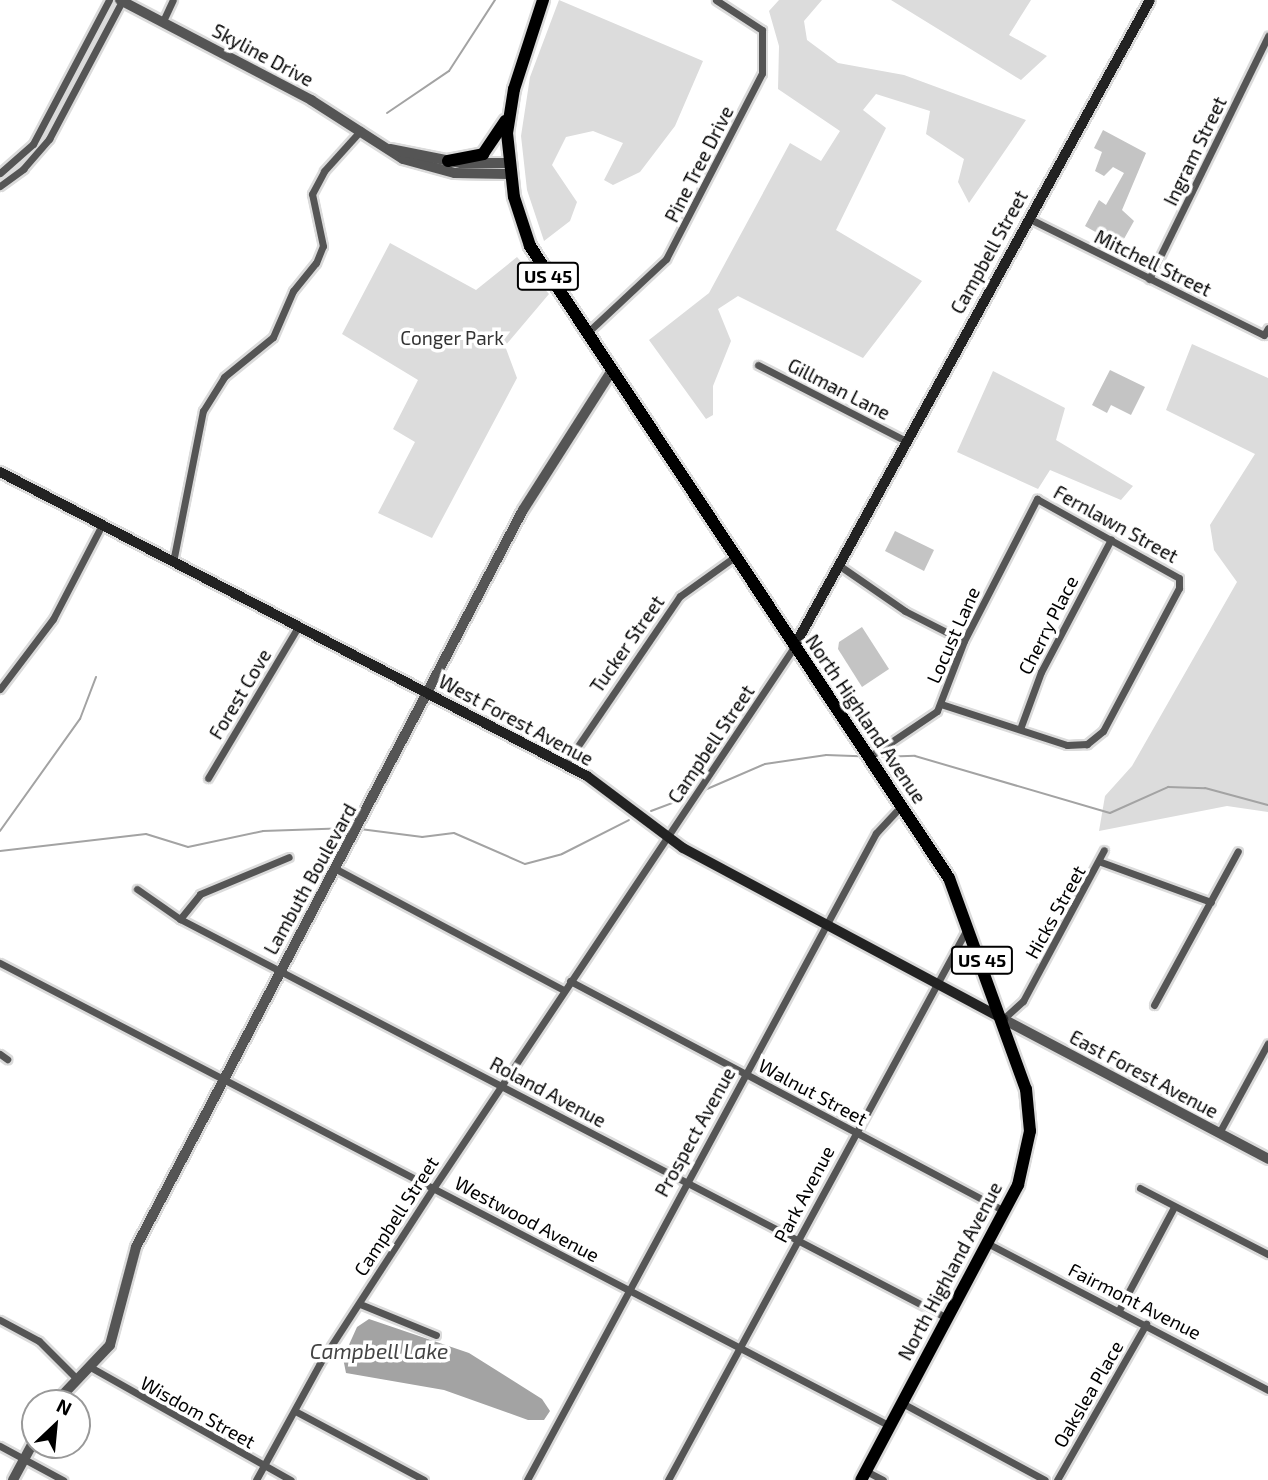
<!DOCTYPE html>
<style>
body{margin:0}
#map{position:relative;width:1268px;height:1480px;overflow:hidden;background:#fff;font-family:"Exo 2",sans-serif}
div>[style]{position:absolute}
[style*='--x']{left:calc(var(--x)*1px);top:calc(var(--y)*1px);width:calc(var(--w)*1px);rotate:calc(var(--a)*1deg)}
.green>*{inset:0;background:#dcdcdc}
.water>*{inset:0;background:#a3a3a3}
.stream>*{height:2px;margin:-1px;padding:0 1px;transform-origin:1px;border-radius:1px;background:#a3a3a3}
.building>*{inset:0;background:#c4c4c4}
.roads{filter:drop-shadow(2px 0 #dbdbdb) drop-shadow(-2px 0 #dbdbdb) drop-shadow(0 2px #dbdbdb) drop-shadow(0 -2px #dbdbdb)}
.minor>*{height:7px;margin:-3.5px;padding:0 3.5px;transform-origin:3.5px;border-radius:3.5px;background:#555}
.tertiary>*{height:10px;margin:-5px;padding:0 5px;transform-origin:5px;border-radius:5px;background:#555}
.secondary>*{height:10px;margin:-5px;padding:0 5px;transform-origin:5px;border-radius:5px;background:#222}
.primary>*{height:12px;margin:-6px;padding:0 6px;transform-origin:6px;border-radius:6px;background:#000}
span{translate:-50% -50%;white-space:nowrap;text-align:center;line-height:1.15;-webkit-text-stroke:7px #fff;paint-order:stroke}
.shield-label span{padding:2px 5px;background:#fff;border:2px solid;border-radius:5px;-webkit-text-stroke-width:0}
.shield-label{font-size:18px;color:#000;font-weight:700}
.street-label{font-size:19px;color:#000}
.park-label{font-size:19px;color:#333}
.water-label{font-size:21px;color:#444;font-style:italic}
.north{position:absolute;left:21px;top:1389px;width:70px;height:70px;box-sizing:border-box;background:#fff;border:2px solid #999;border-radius:50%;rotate:26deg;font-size:19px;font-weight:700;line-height:28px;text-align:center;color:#000}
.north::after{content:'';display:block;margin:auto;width:24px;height:32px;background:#000;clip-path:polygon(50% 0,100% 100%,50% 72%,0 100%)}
</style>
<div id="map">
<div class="green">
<div style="clip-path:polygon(559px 0,703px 61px,675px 126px,640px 172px,613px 185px,604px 180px,623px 143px,593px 131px,566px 137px,552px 165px,577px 202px,570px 221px,544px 241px,527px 190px,521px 136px,530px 77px)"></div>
<div style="clip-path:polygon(779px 0,822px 0,804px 21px,807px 40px,838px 63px,904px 75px,1026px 120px,969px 203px,958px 182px,964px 159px,926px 134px,930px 111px,876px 94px,863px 110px,886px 128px,836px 230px,922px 281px,863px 358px,738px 296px,718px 309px,731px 341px,713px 386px,713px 415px,706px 419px,649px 340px,709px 293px,790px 143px,821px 161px,840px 131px,778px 89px,779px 46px,769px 11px)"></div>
<div style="clip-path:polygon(891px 0,1031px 0,1009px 35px,1047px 56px,1021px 80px)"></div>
<div style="clip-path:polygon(390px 243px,476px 290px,517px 257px,549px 294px,505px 346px,517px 378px,432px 538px,378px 513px,415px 442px,393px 429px,418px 380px,342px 334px)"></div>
<div style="clip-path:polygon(1192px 344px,1268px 378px,1268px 812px,1227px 806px,1099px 831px,1105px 796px,1132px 766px,1237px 582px,1214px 550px,1210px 525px,1255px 454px,1166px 410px)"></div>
<div style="clip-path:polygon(993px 371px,1065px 408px,1056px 440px,1133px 486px,1121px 500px,1050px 470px,1038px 489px,957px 452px)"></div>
</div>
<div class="water">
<div style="clip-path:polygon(369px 1319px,469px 1353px,542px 1399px,550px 1411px,544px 1420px,528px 1420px,444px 1390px,346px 1373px,343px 1358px,357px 1327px)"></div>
</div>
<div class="stream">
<div style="--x:387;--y:113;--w:75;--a:-34.1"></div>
<div style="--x:449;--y:71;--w:85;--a:-57.1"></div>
<div style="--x:878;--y:757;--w:37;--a:-2"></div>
<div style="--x:915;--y:756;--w:203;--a:16.3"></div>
<div style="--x:1110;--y:813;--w:64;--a:-24.1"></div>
<div style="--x:1168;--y:787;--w:37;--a:2"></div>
<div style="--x:1205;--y:788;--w:65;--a:15.1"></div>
<div style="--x:700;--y:792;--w:71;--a:-23.3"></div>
<div style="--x:765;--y:764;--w:62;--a:-8.4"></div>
<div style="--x:826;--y:755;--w:34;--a:2"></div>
<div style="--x:651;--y:811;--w:43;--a:-20.6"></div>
<div style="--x:360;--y:829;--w:63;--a:7.4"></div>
<div style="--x:422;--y:837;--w:32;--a:-7"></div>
<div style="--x:454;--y:833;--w:77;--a:23.6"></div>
<div style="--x:525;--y:864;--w:38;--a:-15"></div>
<div style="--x:562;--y:854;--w:75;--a:-26.9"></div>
<div style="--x:0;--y:831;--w:138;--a:-54.5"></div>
<div style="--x:80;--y:719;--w:45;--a:-69.1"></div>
<div style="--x:0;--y:851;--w:147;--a:-6.6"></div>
<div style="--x:146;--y:834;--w:44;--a:17.2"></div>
<div style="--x:188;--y:847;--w:77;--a:-12"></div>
<div style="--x:263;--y:831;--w:88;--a:-2"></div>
</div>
<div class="building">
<div style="clip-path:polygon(1103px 130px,1146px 153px,1122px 210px,1134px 221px,1120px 246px,1085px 226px,1099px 200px,1106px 205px,1124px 173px,1113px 167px,1104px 176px,1095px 171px,1102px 152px,1094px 148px)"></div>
<div style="clip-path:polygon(1110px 370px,1145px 387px,1131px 415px,1111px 405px,1107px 413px,1092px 405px)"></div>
<div style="clip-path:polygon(895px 531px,934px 550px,924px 571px,885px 551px)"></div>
<div style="clip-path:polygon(862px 627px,889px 669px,862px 687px,838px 649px,839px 642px)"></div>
</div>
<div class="roads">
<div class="minor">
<div style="--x:163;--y:21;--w:23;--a:-65"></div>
<div style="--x:0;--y:173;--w:44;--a:-41.3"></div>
<div style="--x:33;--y:144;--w:163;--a:-62.2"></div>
<div style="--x:0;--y:186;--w:29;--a:-36"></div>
<div style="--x:23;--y:169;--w:40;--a:-49"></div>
<div style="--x:49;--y:139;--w:156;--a:-62.1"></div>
<div style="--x:1028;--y:218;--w:263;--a:26.4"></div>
<div style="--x:1264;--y:335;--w:8;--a:-60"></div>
<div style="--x:1149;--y:279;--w:271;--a:-63.9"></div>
<div style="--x:587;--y:333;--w:108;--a:-43.1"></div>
<div style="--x:666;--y:259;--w:209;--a:-62.7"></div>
<div style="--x:762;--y:73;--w:43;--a:-90"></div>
<div style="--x:762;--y:30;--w:55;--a:-146.9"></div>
<div style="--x:758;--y:365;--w:166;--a:27.2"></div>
<div style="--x:173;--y:562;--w:154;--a:-78.8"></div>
<div style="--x:203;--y:411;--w:40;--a:-58"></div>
<div style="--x:224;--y:377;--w:63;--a:-39.2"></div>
<div style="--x:273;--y:337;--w:50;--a:-66.5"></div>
<div style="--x:293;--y:291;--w:36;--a:-51"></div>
<div style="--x:316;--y:263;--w:18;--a:-68"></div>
<div style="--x:323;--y:246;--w:53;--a:-101.9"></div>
<div style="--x:312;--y:194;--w:26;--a:-62"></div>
<div style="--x:324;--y:171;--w:55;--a:-47.9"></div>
<div style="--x:840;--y:566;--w:79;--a:34.7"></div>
<div style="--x:905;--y:611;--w:66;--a:27"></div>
<div style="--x:0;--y:689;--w:88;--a:-52.9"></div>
<div style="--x:53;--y:619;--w:106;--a:-62.5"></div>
<div style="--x:1020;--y:729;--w:61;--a:-69.8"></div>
<div style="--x:1041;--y:672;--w:150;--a:-62.2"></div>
<div style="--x:869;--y:757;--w:82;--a:-34.1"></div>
<div style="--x:937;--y:711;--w:75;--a:-68.9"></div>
<div style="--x:964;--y:641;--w:160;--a:-62.8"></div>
<div style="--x:1037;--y:499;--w:162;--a:29.1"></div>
<div style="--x:1179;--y:578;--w:10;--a:90"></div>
<div style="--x:1179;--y:588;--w:162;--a:118"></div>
<div style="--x:1103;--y:731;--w:21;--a:141"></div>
<div style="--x:1087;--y:744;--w:20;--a:177"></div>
<div style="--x:1067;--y:745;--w:133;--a:-162"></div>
<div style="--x:565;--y:765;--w:204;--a:-55.8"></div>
<div style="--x:680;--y:596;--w:65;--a:-35.6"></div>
<div style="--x:208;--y:778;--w:176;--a:-59.2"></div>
<div style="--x:1101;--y:862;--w:117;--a:20"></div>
<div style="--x:336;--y:869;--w:258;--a:28"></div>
<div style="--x:137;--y:889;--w:52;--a:34.9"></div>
<div style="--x:180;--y:919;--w:865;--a:27.48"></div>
<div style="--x:180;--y:919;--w:32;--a:-51"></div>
<div style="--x:200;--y:894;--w:96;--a:-22.6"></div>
<div style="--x:0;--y:963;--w:1003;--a:27.48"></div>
<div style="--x:570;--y:981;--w:491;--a:27.9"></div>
<div style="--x:1154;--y:1005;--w:175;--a:-61.4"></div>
<div style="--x:1003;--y:1019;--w:27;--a:-42"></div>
<div style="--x:1023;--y:1001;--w:171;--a:-61.8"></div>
<div style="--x:0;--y:1054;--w:9;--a:36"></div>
<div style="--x:1219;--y:1133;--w:102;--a:-61.4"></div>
<div style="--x:1140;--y:1188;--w:144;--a:27.3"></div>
<div style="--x:987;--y:1243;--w:317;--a:27.6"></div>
<div style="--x:360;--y:1304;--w:82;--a:22.2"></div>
<div style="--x:1119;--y:1310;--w:117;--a:-61.9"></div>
<div style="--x:0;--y:1320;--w:44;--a:28.3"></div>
<div style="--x:39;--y:1341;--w:52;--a:45"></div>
<div style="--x:92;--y:1368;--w:228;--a:29.4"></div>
<div style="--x:902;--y:1403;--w:162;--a:28.3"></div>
<div style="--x:295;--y:1411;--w:146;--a:28.1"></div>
<div style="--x:0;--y:1446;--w:72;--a:28.4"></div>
<div style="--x:866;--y:1471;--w:19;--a:28"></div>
<div style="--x:256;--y:1480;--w:133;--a:-61.3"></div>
<div style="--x:320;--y:1363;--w:210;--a:-57.1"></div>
<div style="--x:434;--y:1187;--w:649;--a:-56.31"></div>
<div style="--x:527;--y:1480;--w:735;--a:-61.66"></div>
<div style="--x:876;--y:833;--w:37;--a:-47"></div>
<div style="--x:668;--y:1480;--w:629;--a:-61.52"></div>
<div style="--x:1057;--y:1480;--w:180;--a:-60.3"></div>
</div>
<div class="tertiary">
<div style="--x:120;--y:0;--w:216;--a:27.6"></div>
<div style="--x:311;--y:100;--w:109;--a:32.7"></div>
<div style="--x:403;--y:159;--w:54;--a:15.1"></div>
<div style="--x:455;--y:173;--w:54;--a:1.1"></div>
<div style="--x:390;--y:149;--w:72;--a:11.2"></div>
<div style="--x:461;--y:163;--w:47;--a:0"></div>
<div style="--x:1003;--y:1019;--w:300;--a:27.8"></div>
<div style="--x:55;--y:1403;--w:80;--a:-46.5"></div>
<div style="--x:110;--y:1345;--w:101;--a:-75.1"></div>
<div style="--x:136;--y:1247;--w:832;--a:-62.3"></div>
<div style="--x:523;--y:510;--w:164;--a:-57.5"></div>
<div style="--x:13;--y:1480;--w:47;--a:-61.8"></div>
</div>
<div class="secondary">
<div style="--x:0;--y:472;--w:661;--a:27.38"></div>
<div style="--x:587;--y:776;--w:120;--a:36.9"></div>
<div style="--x:683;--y:848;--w:363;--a:28.1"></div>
<div style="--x:794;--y:647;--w:738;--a:-61.18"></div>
</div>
<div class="primary">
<div style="--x:543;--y:0;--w:94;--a:108"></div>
<div style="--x:514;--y:89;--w:45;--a:99"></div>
<div style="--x:507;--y:133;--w:64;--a:83.8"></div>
<div style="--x:514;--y:197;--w:52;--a:71.9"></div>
<div style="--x:530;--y:246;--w:758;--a:56.46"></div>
<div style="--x:949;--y:878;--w:225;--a:70"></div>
<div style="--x:1026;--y:1089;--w:42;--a:84.6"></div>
<div style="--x:1030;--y:1131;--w:55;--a:102.5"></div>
<div style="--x:1018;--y:1185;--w:334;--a:118"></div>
<div style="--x:448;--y:161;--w:36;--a:-11"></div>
<div style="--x:483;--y:154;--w:40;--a:-56"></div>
</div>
</div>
<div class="shield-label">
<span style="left:548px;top:276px">US 45</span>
<span style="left:982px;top:960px">US 45</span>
</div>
<div class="street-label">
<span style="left:263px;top:55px;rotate:28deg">Skyline Drive</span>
<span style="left:1195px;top:151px;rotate:-64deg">Ingram Street</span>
<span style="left:699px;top:164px;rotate:-63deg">Pine Tree Drive</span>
<span style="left:989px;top:252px;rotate:-61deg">Campbell Street</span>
<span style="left:1153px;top:263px;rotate:26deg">Mitchell Street</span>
<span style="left:839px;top:389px;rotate:27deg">Gillman Lane</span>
<span style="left:1116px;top:524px;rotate:29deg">Fernlawn Street</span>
<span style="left:1048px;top:625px;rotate:-63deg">Cherry Place</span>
<span style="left:953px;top:635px;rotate:-66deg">Locust Lane</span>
<span style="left:627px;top:644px;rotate:-55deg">Tucker Street</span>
<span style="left:240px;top:694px;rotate:-59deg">Forest Cove</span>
<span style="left:866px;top:719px;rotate:56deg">North Highland Avenue</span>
<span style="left:516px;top:720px;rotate:28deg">West Forest Avenue</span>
<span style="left:711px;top:744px;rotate:-56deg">Campbell Street</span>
<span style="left:310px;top:879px;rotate:-61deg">Lambuth Boulevard</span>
<span style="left:1055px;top:912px;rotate:-61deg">Hicks Street</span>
<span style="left:1144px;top:1074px;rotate:28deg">East Forest Avenue</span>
<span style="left:548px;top:1092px;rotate:28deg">Roland Avenue</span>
<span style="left:813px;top:1092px;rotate:28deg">Walnut Street</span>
<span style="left:695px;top:1132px;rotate:-61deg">Prospect Avenue</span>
<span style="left:804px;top:1194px;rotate:-62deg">Park Avenue</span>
<span style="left:396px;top:1216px;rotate:-57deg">Campbell Street</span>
<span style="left:527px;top:1219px;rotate:28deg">Westwood Avenue</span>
<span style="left:950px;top:1271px;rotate:-62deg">North Highland Avenue</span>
<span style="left:1135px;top:1301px;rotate:27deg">Fairmont Avenue</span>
<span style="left:1088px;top:1394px;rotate:-60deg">Oakslea Place</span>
<span style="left:198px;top:1412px;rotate:29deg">Wisdom Street</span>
</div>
<div class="park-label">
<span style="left:452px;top:338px">Conger Park</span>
</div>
<div class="water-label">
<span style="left:379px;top:1351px">Campbell Lake</span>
</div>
<div class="north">N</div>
</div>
